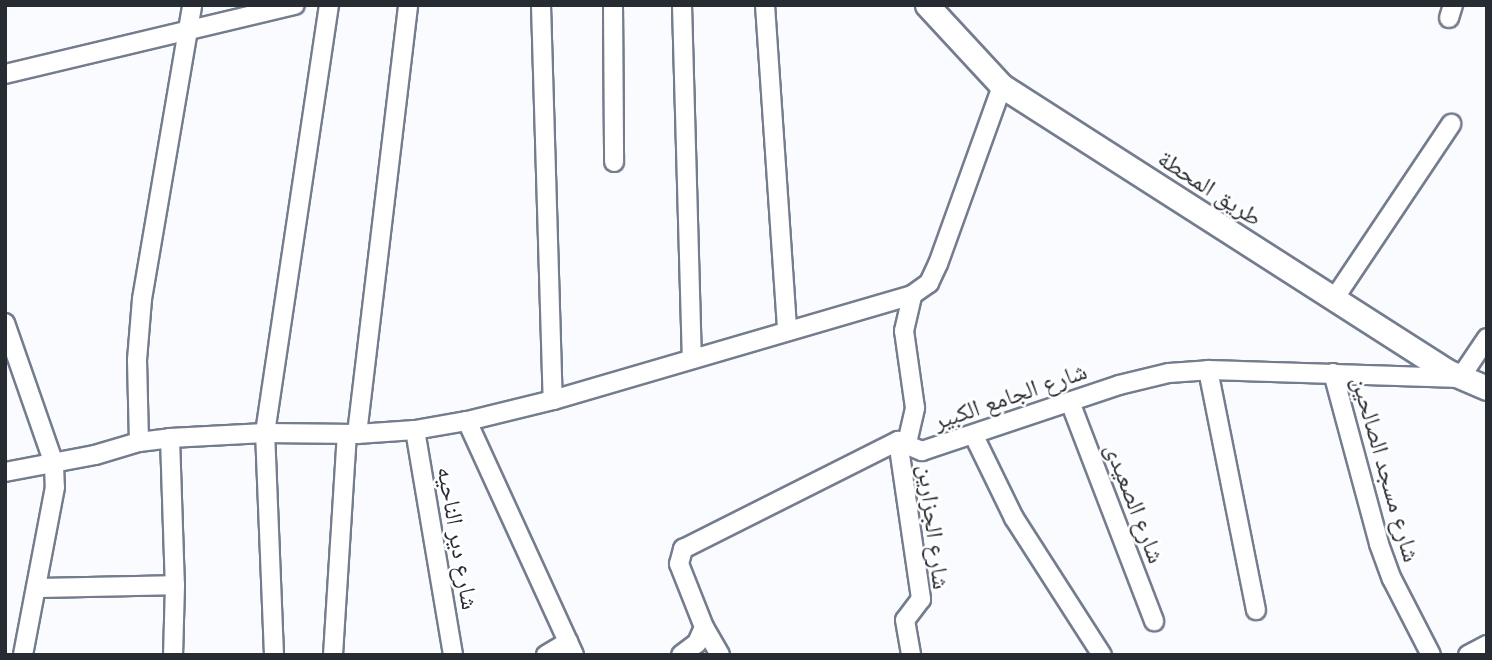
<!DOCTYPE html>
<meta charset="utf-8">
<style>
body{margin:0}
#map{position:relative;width:1492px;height:660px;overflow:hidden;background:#f9fbff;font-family:Lora,"Noto Naskh Arabic",serif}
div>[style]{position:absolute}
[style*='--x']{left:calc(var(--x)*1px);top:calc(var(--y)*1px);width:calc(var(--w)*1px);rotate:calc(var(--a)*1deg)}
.roads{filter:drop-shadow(2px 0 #747d8e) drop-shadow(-2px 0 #747d8e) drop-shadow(0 2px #747d8e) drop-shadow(0 -2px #747d8e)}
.minor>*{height:18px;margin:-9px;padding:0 9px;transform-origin:9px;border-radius:9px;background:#fff}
.tertiary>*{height:23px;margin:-11.5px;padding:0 11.5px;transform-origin:11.5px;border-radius:11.5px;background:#fff}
span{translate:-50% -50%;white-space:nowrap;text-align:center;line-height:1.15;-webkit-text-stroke:5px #fff;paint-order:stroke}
.street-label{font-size:24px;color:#272b32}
.frame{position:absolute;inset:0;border:7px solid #272b32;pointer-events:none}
</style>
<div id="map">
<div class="roads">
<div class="minor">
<div style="--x:541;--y:5;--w:395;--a:88.3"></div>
<div style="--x:613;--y:5;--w:157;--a:89.6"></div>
<div style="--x:682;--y:5;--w:354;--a:88.4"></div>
<div style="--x:765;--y:5;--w:327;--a:86.1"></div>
<div style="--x:1449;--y:18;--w:14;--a:-73"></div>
<div style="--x:5;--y:74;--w:298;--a:-13.4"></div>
<div style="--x:1334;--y:299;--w:211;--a:-56.2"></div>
<div style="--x:5;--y:323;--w:149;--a:70.8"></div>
<div style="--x:54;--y:464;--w:23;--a:88"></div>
<div style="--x:55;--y:487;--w:171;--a:100.8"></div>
<div style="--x:1208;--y:370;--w:245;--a:78.7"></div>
<div style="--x:1333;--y:373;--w:177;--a:74.9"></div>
<div style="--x:1379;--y:544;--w:37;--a:70"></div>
<div style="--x:1392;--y:579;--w:85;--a:62.8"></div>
<div style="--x:1070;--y:402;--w:235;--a:69"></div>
<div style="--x:467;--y:421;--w:257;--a:65.4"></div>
<div style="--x:415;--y:430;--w:228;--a:80.4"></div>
<div style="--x:357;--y:434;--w:432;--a:-83.2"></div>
<div style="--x:974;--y:436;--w:91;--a:64"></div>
<div style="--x:1014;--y:518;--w:163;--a:57.3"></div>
<div style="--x:170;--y:438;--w:147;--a:88.1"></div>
<div style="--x:175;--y:585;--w:70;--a:91.6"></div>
<div style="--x:898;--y:441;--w:160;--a:81.7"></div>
<div style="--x:921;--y:599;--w:26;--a:127"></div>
<div style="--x:905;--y:620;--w:36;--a:80"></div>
<div style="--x:139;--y:442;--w:82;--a:-91.4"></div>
<div style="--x:137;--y:360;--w:61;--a:-85.3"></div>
<div style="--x:142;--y:299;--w:298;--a:-80.3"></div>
<div style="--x:907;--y:443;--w:36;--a:-77"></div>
<div style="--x:915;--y:408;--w:78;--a:-98.1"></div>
<div style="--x:904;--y:331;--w:37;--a:-77"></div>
<div style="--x:5;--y:472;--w:92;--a:-10.7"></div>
<div style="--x:95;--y:455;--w:46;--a:-16.5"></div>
<div style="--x:139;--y:442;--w:31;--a:-7"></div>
<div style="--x:170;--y:438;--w:95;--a:-3"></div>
<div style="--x:265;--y:433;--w:92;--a:0.6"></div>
<div style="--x:357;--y:434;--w:58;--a:-3.9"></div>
<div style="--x:415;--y:430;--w:53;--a:-9.8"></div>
<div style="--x:467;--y:421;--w:89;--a:-13.7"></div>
<div style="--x:553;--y:400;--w:374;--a:-16.3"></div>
<div style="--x:912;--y:295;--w:21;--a:-35"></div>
<div style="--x:929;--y:283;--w:21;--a:-65"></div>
<div style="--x:938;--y:264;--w:189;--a:-70.2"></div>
<div style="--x:36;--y:588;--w:139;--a:-1.2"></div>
<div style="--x:704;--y:627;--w:32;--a:60"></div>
<div style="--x:274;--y:655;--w:222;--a:-92.3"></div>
<div style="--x:265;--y:433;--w:433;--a:-81.5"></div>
<div style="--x:333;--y:655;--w:220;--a:-86.4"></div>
<div style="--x:546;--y:655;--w:26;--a:-31"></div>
<div style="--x:681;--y:655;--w:20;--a:-37"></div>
<div style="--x:697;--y:643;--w:17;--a:-66"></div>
<div style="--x:704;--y:627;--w:68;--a:-111.6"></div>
<div style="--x:679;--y:564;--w:16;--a:-75"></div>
<div style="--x:683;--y:549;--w:241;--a:-26.7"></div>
<div style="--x:898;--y:441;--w:26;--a:23"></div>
<div style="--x:922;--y:451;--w:208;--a:-18.5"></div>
<div style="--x:1119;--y:385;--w:51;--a:-13.5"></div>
<div style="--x:1169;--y:373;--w:39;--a:-4"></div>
<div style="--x:1208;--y:370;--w:252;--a:1.8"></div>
<div style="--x:1460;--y:378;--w:48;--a:-56"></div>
<div style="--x:1468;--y:655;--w:21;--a:-28"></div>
</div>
<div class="tertiary">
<div style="--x:927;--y:5;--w:110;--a:47.2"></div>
<div style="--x:1002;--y:86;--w:528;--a:32.64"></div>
<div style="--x:1447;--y:371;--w:43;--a:23"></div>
</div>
</div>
<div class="street-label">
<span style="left:1210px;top:188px;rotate:33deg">طريق المحطة</span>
<span style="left:1010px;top:396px;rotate:-19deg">شارع الجامع الكبير</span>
<span style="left:1386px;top:469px;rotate:74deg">شارع مسجد الصالحين</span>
<span style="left:1135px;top:503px;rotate:69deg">شارع الصعيدى</span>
<span style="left:934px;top:527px;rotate:83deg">شارع الجزارين</span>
<span style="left:458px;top:538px;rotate:80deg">شارع دير الناحيه</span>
</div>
<div class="frame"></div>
</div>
